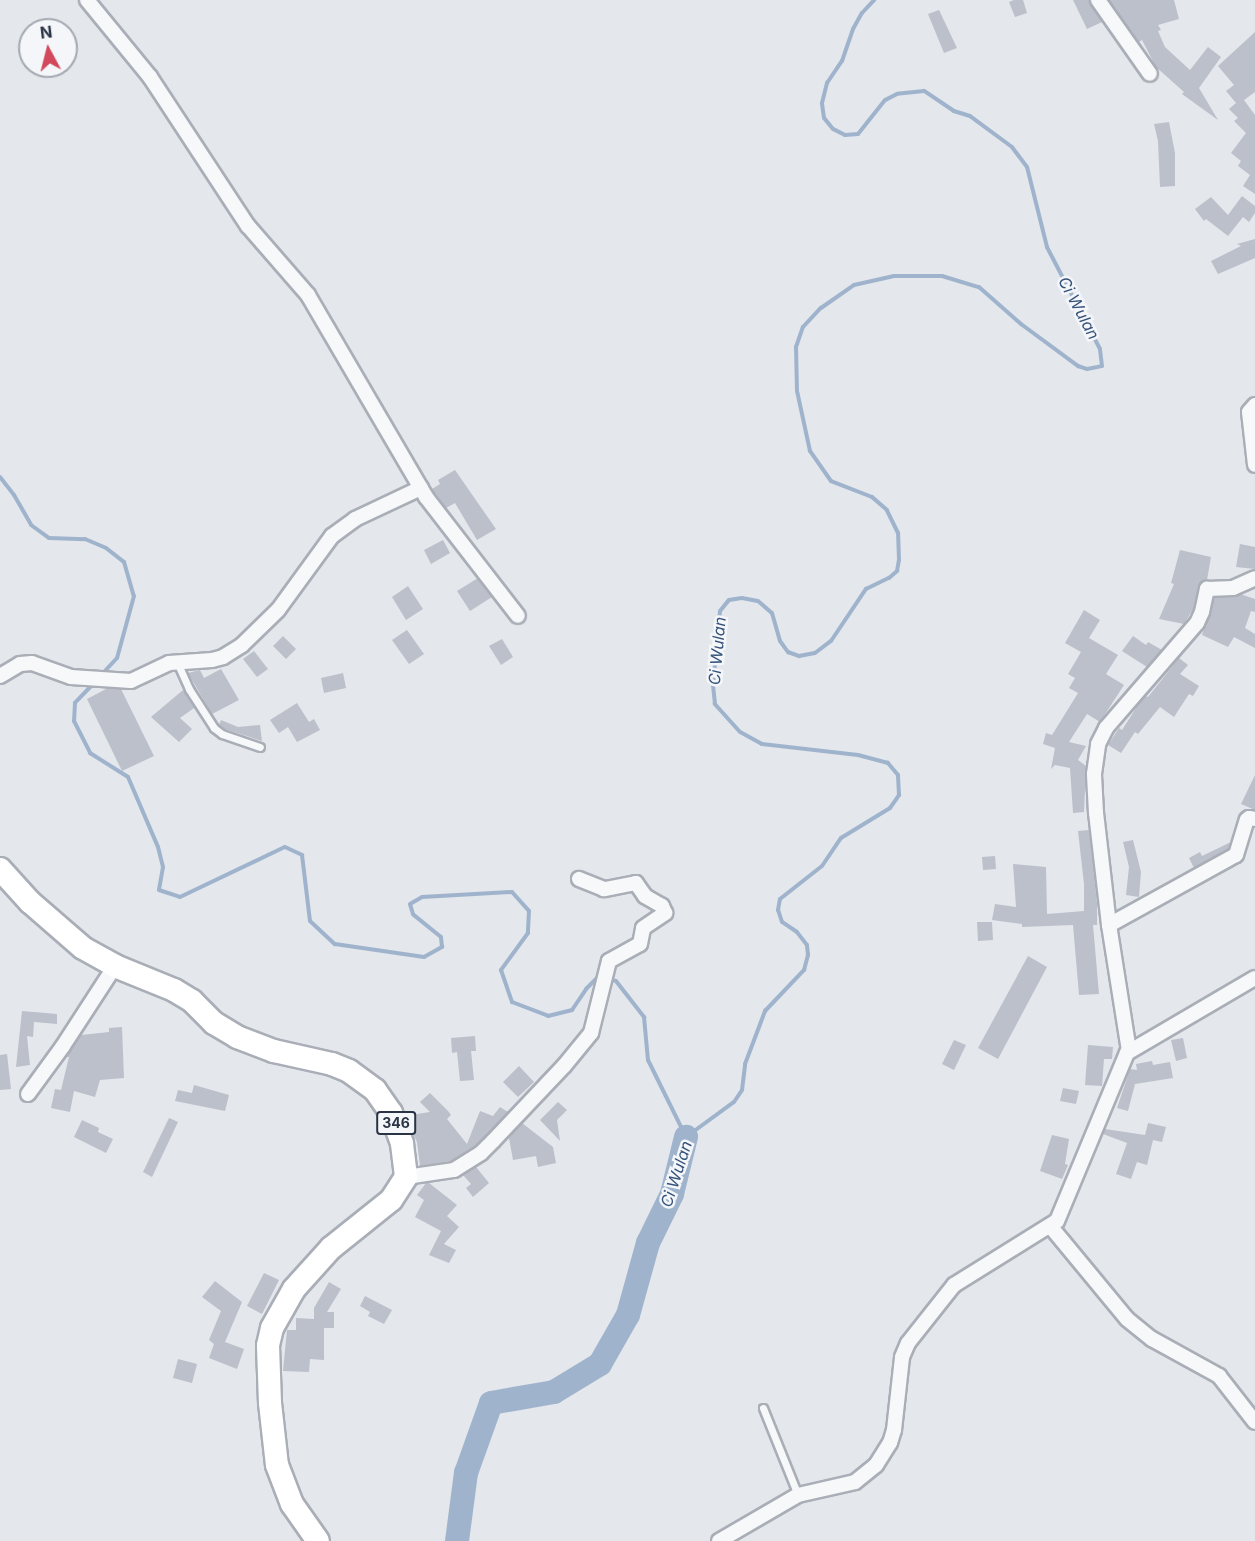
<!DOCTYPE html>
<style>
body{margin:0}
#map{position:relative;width:1255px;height:1541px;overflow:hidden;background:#e4e7ec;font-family:Inter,sans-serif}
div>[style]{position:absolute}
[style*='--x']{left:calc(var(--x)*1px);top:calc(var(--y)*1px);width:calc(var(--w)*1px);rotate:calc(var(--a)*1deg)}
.stream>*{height:4px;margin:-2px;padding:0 2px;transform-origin:2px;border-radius:2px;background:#9fb4cc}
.river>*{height:24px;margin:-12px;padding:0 12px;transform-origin:12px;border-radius:12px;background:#9fb4cc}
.building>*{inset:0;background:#bbc0ca}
.roads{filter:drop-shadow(2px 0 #a9aeb7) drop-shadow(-2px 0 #a9aeb7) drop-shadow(0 2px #a9aeb7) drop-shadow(0 -2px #a9aeb7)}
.lane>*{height:7px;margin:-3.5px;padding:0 3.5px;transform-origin:3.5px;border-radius:3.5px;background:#f7f8fa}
.street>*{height:14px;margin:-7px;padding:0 7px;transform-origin:7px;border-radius:7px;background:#f7f8fa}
.primary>*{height:22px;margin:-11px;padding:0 11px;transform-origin:11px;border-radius:11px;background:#fff}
span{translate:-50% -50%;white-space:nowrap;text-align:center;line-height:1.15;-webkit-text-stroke:5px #f4f6f9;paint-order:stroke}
.shield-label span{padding:2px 4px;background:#f4f6f9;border:2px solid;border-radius:4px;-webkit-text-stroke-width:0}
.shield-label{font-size:14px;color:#2b3445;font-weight:700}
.water-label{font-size:16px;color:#34527a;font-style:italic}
.north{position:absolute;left:18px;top:18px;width:60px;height:60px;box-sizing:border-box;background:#f4f6f9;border:2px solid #a4a8b1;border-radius:50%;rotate:353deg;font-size:16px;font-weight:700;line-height:24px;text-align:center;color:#2b3445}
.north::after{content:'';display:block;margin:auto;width:21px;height:27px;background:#d1495b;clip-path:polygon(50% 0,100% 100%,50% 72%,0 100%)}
</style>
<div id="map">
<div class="stream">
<div style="--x:0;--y:477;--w:23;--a:52"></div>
<div style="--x:14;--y:495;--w:34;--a:60"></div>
<div style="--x:31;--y:525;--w:22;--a:36"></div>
<div style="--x:49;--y:538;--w:36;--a:2"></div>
<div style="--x:85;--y:539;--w:23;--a:23"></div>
<div style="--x:106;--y:548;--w:23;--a:38"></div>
<div style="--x:124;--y:562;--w:35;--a:74"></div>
<div style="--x:134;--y:596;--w:64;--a:105.3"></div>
<div style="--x:117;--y:658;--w:25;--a:133"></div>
<div style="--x:95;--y:682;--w:29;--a:134"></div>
<div style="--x:75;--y:703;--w:18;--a:93"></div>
<div style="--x:74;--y:721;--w:36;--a:63"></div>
<div style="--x:90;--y:753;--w:45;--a:32.3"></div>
<div style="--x:128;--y:777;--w:76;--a:66.8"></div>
<div style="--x:158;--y:847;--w:21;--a:76"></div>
<div style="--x:163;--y:867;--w:23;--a:100"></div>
<div style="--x:159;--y:890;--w:22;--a:18"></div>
<div style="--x:180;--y:897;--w:116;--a:-25.5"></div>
<div style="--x:285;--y:847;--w:19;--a:25"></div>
<div style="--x:302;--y:855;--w:66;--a:83.1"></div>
<div style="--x:310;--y:921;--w:34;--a:43"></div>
<div style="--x:335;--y:944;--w:90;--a:8.3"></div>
<div style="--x:424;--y:957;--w:21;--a:-29"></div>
<div style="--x:442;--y:947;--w:10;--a:-96"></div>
<div style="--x:441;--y:937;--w:36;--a:-141"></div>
<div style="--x:413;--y:914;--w:10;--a:-107"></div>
<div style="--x:410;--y:904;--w:14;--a:-30"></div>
<div style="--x:422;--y:897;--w:90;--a:-3.2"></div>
<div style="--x:512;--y:892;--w:25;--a:48"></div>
<div style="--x:529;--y:911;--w:22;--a:93"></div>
<div style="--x:528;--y:933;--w:46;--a:126.1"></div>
<div style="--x:501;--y:970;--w:34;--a:71"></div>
<div style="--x:512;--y:1002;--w:39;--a:21"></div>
<div style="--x:548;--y:1016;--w:25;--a:-14"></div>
<div style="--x:572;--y:1010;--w:25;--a:-56"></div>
<div style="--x:586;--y:989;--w:18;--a:-45"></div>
<div style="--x:599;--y:976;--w:3;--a:18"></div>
<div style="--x:609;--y:979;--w:7;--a:16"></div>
<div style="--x:616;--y:981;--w:46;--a:52.1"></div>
<div style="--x:644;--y:1017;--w:43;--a:84.7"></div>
<div style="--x:648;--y:1060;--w:86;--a:63.7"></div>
<div style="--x:686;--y:1137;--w:59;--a:-36.1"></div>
<div style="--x:734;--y:1102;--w:14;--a:-56"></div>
<div style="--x:742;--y:1090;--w:26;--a:-83"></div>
<div style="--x:745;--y:1064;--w:57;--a:-69.3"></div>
<div style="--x:765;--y:1011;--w:57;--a:-46.4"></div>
<div style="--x:804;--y:970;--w:16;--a:-75"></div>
<div style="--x:808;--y:955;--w:10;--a:-96"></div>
<div style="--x:807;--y:945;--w:16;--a:-128"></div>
<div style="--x:797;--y:932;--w:18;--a:-146"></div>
<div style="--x:782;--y:922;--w:13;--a:-108"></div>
<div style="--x:778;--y:910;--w:11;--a:-80"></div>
<div style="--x:780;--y:899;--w:53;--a:-38.2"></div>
<div style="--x:822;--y:866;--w:34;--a:-56"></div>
<div style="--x:841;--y:838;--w:57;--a:-31.5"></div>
<div style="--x:890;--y:808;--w:16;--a:-55"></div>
<div style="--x:899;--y:795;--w:20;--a:-93"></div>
<div style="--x:898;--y:775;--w:16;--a:-130"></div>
<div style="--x:888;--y:763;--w:31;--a:-165"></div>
<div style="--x:858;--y:755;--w:97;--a:-173.5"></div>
<div style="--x:762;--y:744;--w:25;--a:-151"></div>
<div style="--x:740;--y:732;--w:38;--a:-132"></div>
<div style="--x:715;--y:704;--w:19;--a:-96"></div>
<div style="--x:713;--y:685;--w:74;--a:-84.6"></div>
<div style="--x:720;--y:611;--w:14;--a:-51"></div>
<div style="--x:729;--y:600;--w:13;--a:-9"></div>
<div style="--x:742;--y:598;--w:16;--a:11"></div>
<div style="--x:758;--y:601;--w:18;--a:41"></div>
<div style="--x:772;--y:613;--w:29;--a:74"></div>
<div style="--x:780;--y:641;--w:14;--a:54"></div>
<div style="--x:788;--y:652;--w:12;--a:20"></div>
<div style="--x:799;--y:656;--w:16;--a:-11"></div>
<div style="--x:815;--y:653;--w:20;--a:-37"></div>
<div style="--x:831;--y:641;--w:63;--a:-56.1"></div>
<div style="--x:866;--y:589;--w:25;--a:-26"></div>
<div style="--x:889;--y:578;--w:11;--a:-41"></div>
<div style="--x:897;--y:571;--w:11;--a:-80"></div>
<div style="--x:899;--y:560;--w:27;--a:-92"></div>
<div style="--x:898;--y:533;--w:25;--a:-116"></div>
<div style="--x:887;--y:510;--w:20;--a:-139"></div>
<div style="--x:872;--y:497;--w:44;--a:-158.7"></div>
<div style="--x:831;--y:481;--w:37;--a:-125"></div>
<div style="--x:810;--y:451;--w:61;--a:-102.2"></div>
<div style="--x:797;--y:391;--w:44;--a:-91.3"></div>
<div style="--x:796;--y:347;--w:21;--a:-71"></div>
<div style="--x:803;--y:327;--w:26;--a:-47"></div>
<div style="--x:821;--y:308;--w:40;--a:-34.9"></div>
<div style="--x:854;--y:285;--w:41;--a:-12.7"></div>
<div style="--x:894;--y:276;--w:48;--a:0"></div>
<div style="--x:942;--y:276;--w:39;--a:17"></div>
<div style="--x:979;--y:287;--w:56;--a:41.4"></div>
<div style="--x:1021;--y:324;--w:71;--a:36.4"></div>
<div style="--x:1078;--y:366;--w:9;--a:18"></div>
<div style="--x:1087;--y:369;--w:15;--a:-11"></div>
<div style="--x:1102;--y:366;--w:17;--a:-97"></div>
<div style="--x:1100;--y:349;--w:115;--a:-117.5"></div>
<div style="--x:1047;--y:247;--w:82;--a:-104"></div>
<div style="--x:1027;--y:167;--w:25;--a:-127"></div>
<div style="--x:1012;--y:147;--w:52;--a:-143.6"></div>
<div style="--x:970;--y:116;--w:17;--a:-163"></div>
<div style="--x:954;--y:111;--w:36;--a:-146"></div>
<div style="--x:924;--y:91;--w:27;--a:174"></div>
<div style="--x:897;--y:94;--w:13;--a:153"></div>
<div style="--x:885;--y:100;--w:43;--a:128.5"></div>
<div style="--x:858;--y:134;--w:13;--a:176"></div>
<div style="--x:845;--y:135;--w:13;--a:-153"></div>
<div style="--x:833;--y:129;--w:14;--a:-129"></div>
<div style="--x:824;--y:118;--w:15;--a:-98"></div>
<div style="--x:822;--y:103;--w:21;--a:-76"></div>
<div style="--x:827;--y:83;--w:27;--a:-56"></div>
<div style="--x:842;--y:61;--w:34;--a:-71"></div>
<div style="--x:853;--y:29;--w:18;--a:-61"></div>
<div style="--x:862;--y:13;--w:18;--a:-47"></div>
</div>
<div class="river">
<div style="--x:457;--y:1541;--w:69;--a:-82.5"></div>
<div style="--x:466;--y:1473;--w:74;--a:-70.3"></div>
<div style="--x:491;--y:1403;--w:64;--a:-9.9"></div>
<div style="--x:554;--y:1392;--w:54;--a:-31.3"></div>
<div style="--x:600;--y:1364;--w:56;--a:-60.3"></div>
<div style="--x:628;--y:1315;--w:75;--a:-74.5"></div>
<div style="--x:648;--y:1243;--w:55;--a:-63.9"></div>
<div style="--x:672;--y:1194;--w:59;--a:-76.2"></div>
</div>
<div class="building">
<div style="clip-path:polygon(1014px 0,1023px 0,1027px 13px,1015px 17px,1009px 2px)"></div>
<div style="clip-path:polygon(1073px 0,1089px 0,1102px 22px,1087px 29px)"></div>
<div style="clip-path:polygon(1109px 0,1174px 0,1179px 19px,1158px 25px,1161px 30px,1158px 31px,1165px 47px,1190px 70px,1208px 47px,1221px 57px,1199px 88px,1218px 120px,1182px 94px,1184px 92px,1156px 67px,1142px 40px,1139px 42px)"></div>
<div style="clip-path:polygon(939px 10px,957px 48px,944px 53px,928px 14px)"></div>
<div style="clip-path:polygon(1255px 32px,1255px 92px,1244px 100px,1255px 115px,1255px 194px,1243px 186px,1250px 175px,1238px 166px,1241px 161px,1231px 153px,1246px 133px,1234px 121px,1238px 118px,1229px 109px,1236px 103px,1226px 91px,1234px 85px,1218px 66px)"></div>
<div style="clip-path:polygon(1169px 122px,1175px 153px,1175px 186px,1160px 187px,1158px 141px,1154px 124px)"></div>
<div style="clip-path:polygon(1242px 196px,1255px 206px,1255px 213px,1249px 222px,1243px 217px,1228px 236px,1206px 219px,1204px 221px,1195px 209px,1211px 197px,1228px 215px)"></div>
<div style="clip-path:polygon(1255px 239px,1255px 258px,1218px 274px,1211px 261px,1241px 246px,1237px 244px)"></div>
<div style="clip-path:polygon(455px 470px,496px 529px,477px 540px,455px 503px,446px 508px,432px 489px,440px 484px,438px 480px)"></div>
<div style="clip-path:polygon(443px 540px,450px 553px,431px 564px,424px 550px)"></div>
<div style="clip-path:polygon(1240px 544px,1255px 547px,1255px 569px,1236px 567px)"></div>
<div style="clip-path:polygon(1180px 550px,1211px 557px,1207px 580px,1200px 584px,1193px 609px,1184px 624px,1159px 619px,1174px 584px,1171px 583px)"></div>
<div style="clip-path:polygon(478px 578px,492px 597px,470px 611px,457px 591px)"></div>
<div style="clip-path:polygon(408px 586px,423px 609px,406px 620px,392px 597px)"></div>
<div style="clip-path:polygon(1240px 594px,1255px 599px,1255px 612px,1251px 611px,1245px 628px,1255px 634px,1255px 648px,1234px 637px,1228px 647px,1202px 635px,1214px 598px)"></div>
<div style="clip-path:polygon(1084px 610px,1100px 620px,1089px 638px,1118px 655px,1106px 674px,1124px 685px,1100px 722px,1087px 714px,1069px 742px,1086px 746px,1078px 760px,1086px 766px,1084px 812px,1073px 813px,1070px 768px,1055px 765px,1051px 769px,1055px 748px,1043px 744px,1046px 733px,1052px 735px,1078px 693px,1069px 688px,1075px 678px,1068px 674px,1081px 652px,1065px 643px)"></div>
<div style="clip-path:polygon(407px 630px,424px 654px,409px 664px,392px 640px)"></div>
<div style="clip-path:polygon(283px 636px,296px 649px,286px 659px,273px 646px)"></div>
<div style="clip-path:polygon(1133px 636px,1146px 645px,1148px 642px,1162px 650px,1147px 667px,1122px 651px)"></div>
<div style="clip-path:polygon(502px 639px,513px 657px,501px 665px,489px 646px)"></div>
<div style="clip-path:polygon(254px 651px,268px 669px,257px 677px,243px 659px)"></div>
<div style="clip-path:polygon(1179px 658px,1188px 665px,1180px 674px,1199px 686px,1193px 696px,1189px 694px,1174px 717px,1160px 707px,1138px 734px,1135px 732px,1121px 753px,1108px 745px,1119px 728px,1122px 730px,1138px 705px,1146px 696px,1148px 697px)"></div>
<div style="clip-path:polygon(221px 669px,239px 700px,212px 714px,188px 673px,200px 670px,204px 678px)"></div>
<div style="clip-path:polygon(343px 673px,346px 688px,324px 693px,321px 678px)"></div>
<div style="clip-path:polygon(108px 688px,121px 689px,154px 756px,122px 771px,87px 699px)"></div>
<div style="clip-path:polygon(183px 690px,194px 708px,180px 718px,192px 729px,179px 742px,151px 717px)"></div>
<div style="clip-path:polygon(297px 703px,309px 722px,314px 719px,320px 730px,297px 742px,288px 727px,279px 733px,270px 720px)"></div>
<div style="clip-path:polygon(221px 720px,238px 727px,260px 725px,262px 741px,225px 729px,219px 725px)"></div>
<div style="clip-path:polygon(1255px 775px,1255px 810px,1241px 804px)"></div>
<div style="clip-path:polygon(1089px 830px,1097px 903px,1097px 925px,1093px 925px,1099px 994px,1079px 995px,1073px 925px,1022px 927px,1022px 924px,992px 920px,995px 904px,1016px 907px,1013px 864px,1046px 867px,1047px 914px,1084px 911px,1084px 884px,1078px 831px)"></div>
<div style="clip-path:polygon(1133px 840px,1141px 872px,1139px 897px,1126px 895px,1129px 867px,1123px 842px)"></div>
<div style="clip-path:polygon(1231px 842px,1228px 849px,1194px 868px,1189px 858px,1200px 852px,1202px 856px)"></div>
<div style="clip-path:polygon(995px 856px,996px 869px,983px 870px,982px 857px)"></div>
<div style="clip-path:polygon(977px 922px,992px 922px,993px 940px,978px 941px)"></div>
<div style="clip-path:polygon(1028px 956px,1047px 967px,998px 1059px,978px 1048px)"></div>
<div style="clip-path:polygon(22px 1011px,57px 1014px,57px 1024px,34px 1022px,33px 1037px,27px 1036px,30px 1065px,16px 1067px)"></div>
<div style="clip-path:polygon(122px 1027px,124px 1078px,100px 1080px,95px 1097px,74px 1091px,70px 1112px,51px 1108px,55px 1089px,61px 1090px,69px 1057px,66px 1057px,81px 1035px,109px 1032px,109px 1028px)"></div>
<div style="clip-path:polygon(475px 1036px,476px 1051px,471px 1051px,474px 1080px,460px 1081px,457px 1052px,452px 1053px,451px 1038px)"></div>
<div style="clip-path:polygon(1183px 1038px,1187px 1058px,1176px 1061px,1171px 1040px)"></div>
<div style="clip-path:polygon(954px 1040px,966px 1045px,954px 1070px,942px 1064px)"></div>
<div style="clip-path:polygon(1088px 1045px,1113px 1047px,1112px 1059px,1104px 1059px,1102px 1086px,1085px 1085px)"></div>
<div style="clip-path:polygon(7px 1054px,11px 1089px,0 1090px,0 1055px)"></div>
<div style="clip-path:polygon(1152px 1061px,1153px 1065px,1170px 1062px,1173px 1078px,1135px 1084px,1128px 1111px,1117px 1108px,1130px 1069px,1137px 1070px,1136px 1064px)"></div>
<div style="clip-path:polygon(519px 1066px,534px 1082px,518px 1097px,503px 1082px)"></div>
<div style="clip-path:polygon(194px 1085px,229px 1095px,225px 1111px,175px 1101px,178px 1090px,192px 1093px)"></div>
<div style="clip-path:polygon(1063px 1088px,1079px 1091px,1076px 1104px,1060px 1101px)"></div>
<div style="clip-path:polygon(430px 1093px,448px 1111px,451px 1115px,447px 1119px,467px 1144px,480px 1111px,493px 1116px,500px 1107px,508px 1112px,475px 1146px,451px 1161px,420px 1166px,417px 1142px,410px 1127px,413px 1127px,410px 1115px,430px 1112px,420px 1102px)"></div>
<div style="clip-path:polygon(558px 1102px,567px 1110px,557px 1120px,560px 1141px,540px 1120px)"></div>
<div style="clip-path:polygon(169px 1118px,178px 1122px,152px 1177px,143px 1172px)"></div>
<div style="clip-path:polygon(82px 1120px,99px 1128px,98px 1132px,113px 1139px,106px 1153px,74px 1137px)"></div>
<div style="clip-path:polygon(522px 1123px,553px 1147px,556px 1163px,538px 1167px,536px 1156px,513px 1160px,509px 1138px)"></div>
<div style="clip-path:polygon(1148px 1123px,1166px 1127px,1162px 1142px,1153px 1140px,1147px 1165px,1137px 1162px,1131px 1179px,1116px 1174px,1127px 1143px,1103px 1134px,1105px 1129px,1145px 1135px)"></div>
<div style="clip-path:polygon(1052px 1135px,1069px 1139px,1065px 1164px,1068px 1165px,1062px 1179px,1040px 1171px)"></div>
<div style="clip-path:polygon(476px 1167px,489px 1183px,473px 1197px,466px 1188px,471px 1184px,463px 1175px)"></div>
<div style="clip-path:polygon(426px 1183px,429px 1183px,457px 1205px,447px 1216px,459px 1227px,444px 1244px,456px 1250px,449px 1263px,429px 1255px,441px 1231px,415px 1217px,424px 1200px,417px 1195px)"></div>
<div style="clip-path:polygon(264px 1273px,279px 1280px,262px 1314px,247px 1306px)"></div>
<div style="clip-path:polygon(215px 1281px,242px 1302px,225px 1342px,244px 1349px,237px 1369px,209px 1358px,214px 1344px,209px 1340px,221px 1311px,202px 1297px)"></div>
<div style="clip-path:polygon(329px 1282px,341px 1289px,327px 1312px,334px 1312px,334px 1328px,324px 1328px,324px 1360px,310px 1359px,309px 1372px,283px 1371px,287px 1330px,296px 1330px,296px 1318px,314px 1319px,314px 1308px)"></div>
<div style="clip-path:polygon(365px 1296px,392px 1310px,384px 1324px,368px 1316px,370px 1312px,360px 1306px)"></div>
<div style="clip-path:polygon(178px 1359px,197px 1364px,192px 1383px,173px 1378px)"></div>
</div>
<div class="roads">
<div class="lane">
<div style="--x:177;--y:662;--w:30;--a:66"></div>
<div style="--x:189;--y:689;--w:46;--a:57.3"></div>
<div style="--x:214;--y:728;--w:10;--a:37"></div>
<div style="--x:222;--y:734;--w:40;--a:18.9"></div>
<div style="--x:763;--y:1408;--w:94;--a:68.1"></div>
</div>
<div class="street">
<div style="--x:87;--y:0;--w:99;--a:50.7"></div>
<div style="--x:150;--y:77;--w:178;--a:56.7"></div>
<div style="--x:248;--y:226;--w:91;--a:49"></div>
<div style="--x:308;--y:295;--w:234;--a:59.7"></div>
<div style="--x:426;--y:497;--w:150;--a:52.3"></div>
<div style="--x:1098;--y:0;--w:90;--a:54.9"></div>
<div style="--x:1255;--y:405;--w:9;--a:131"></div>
<div style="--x:1249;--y:412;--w:53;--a:83.5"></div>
<div style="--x:0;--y:676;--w:23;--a:-31"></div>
<div style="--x:20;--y:664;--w:12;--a:-5"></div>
<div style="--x:32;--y:663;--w:41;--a:19.7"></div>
<div style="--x:71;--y:677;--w:60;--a:3.8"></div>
<div style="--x:131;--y:681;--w:42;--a:-25.3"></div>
<div style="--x:169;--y:663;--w:43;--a:-4"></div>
<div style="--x:212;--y:660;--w:11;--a:-15"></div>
<div style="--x:223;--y:657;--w:22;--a:-32"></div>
<div style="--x:242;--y:645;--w:50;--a:-44.2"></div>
<div style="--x:278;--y:610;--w:92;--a:-53.9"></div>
<div style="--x:332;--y:536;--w:29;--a:-36"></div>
<div style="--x:355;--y:519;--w:73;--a:-25.2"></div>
<div style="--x:1109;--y:925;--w:145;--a:-28.9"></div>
<div style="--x:1236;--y:855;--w:37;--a:-73"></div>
<div style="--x:1247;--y:820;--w:3;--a:-45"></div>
<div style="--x:1249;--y:818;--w:6;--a:9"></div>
<div style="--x:1129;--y:1051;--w:128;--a:-99"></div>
<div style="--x:1109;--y:925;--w:113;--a:-96.6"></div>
<div style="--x:1096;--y:813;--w:39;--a:-93"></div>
<div style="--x:1094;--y:774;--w:30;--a:-82"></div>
<div style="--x:1098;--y:744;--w:18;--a:-63"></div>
<div style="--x:1106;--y:728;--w:139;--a:-49.1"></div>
<div style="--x:1197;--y:623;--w:12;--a:-66"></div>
<div style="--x:1202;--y:612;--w:24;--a:-78"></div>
<div style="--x:1207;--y:589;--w:26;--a:-2"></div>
<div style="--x:1233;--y:588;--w:24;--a:-24"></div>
<div style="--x:28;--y:1094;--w:59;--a:-53.9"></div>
<div style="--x:63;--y:1046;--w:95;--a:-57"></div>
<div style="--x:406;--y:1177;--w:49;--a:-8.3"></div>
<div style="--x:454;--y:1170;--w:32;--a:-32"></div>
<div style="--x:481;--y:1153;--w:17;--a:-45"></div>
<div style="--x:493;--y:1141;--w:103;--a:-46.6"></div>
<div style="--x:564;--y:1066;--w:43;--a:-50.7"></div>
<div style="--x:591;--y:1033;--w:74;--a:-76"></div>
<div style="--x:609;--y:961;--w:35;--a:-29"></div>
<div style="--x:640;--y:944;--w:16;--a:-79"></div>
<div style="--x:643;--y:928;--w:27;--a:-34"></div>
<div style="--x:665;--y:913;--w:8;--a:-113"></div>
<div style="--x:662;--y:906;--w:20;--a:-150"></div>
<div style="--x:645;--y:896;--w:16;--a:-125"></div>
<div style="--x:636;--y:883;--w:33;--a:169"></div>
<div style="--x:604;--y:889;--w:27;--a:-158"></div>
<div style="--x:1051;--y:1227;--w:119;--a:50.4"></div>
<div style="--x:1127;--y:1319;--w:32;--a:39"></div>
<div style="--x:1152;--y:1339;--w:77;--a:28.9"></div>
<div style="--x:1219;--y:1376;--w:58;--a:52"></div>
<div style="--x:719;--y:1541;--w:91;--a:-30.2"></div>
<div style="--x:798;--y:1495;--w:58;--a:-12.8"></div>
<div style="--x:855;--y:1482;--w:27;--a:-39"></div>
<div style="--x:876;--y:1465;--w:26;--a:-58"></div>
<div style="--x:890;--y:1443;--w:14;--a:-73"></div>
<div style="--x:894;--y:1430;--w:73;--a:-83.7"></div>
<div style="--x:902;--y:1357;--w:15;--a:-67"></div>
<div style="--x:908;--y:1343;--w:74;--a:-51.6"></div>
<div style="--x:954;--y:1285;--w:121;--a:-31.9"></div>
<div style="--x:1057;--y:1221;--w:182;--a:-67.4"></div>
<div style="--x:1127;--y:1053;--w:148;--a:-30.4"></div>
</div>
<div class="primary">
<div style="--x:0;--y:869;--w:45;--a:47.7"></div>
<div style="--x:30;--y:902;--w:70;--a:41"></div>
<div style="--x:83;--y:948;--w:37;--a:29"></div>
<div style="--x:115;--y:966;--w:64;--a:22.1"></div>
<div style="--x:174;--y:990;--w:21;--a:31"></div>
<div style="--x:192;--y:1001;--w:31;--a:45"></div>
<div style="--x:214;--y:1023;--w:27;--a:31"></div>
<div style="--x:237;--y:1037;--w:40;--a:21"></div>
<div style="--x:274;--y:1051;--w:59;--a:12.6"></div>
<div style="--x:332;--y:1064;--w:18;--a:22"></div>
<div style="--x:349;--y:1071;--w:32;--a:36"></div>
<div style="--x:375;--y:1090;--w:28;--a:55"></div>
<div style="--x:391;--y:1113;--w:33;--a:70"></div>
<div style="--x:402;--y:1144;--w:33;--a:83"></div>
<div style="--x:406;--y:1177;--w:27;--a:123"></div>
<div style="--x:391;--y:1200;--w:77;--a:141.3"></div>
<div style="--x:331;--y:1248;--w:55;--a:132.1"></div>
<div style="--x:294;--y:1289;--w:45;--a:119.4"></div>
<div style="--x:272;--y:1328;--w:18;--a:103"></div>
<div style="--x:268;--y:1346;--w:57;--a:88"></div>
<div style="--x:270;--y:1403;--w:62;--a:83.6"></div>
<div style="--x:277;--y:1465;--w:42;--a:69"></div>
<div style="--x:292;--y:1504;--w:45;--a:54.9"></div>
</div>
</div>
<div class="shield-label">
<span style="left:396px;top:1123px">346</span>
</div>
<div class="water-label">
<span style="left:1079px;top:308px;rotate:62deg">Ci Wulan</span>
<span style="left:717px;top:651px;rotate:-85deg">Ci Wulan</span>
<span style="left:676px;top:1174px;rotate:-72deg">Ci Wulan</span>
</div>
<div class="north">N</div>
</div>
